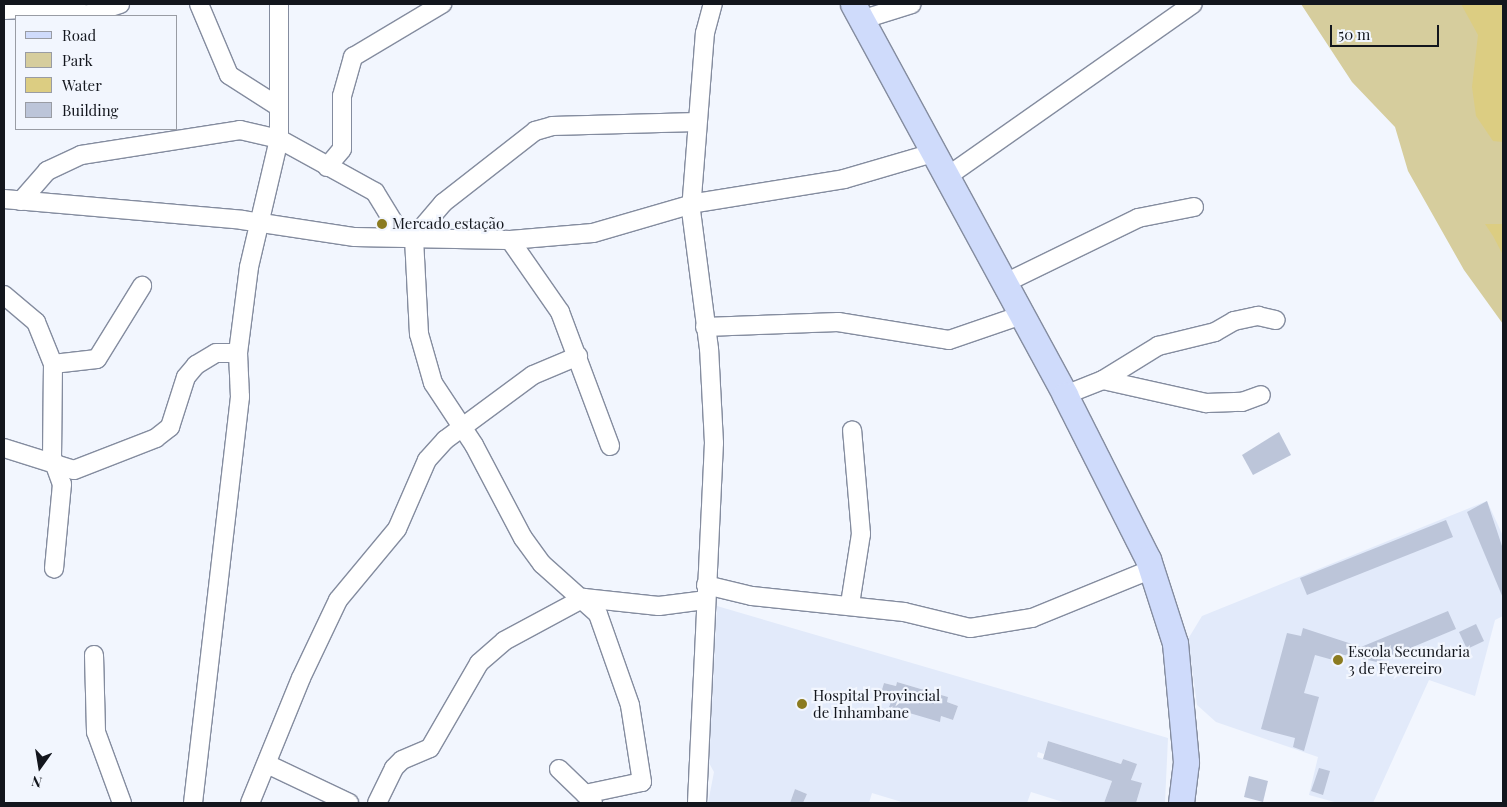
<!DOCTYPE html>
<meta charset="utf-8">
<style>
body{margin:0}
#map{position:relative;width:1507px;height:807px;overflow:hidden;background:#f2f6fe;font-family:"Playfair Display",serif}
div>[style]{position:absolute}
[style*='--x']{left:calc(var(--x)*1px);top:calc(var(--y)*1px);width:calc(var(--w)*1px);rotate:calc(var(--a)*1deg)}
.built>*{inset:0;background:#e2eafa}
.green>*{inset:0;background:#d6cd9d}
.water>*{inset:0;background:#dccd82}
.building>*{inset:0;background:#bcc5d9}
.roads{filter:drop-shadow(1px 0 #848c9f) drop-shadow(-1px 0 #848c9f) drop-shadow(0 1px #848c9f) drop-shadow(0 -1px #848c9f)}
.minor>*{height:18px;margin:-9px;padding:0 9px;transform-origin:9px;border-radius:9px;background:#fff}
.secondary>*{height:25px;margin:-12.5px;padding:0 12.5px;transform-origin:12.5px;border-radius:12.5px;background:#cfdbfb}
.dots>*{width:14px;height:14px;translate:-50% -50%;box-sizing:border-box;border:2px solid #f2f6fe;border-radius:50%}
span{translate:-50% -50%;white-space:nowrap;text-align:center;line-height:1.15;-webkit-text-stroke:4.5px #f2f6fe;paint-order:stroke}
.poi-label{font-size:15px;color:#13161d}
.left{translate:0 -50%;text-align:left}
.frame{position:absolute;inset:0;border:5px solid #13161d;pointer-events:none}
.legend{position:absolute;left:15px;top:15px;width:162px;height:115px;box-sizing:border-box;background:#f2f6fe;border:1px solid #999ca4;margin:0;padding:6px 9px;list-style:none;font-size:15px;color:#13161d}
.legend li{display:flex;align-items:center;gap:10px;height:25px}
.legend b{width:25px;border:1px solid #999ca4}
.north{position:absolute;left:15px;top:742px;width:50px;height:50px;-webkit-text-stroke:4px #f2f6fe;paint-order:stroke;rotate:193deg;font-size:14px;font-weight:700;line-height:20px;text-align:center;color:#13161d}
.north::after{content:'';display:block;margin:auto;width:18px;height:22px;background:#13161d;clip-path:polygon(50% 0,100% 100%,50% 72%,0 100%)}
.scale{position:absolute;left:1330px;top:25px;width:109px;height:22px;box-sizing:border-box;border:2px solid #13161d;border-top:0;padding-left:6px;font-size:15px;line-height:18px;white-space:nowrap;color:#13161d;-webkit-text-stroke:4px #f2f6fe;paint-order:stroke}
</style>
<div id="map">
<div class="built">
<div style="clip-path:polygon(1487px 501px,1503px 536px,1503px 616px,1495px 620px,1475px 696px,1429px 680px,1373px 803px,1338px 803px,1309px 795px,1318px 757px,1216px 722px,1197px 705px,1188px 639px,1202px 616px)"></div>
<div style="clip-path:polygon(evenodd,717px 606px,1168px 738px,1165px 803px,1136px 803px,1142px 783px,1131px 781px,1136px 764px,1123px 759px,1121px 764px,1048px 741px,1044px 754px,1038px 752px,1037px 757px,1112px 781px,1104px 803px,1066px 803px,1031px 792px,1027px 803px,905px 803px,872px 793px,869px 803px,803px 803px,807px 794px,795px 789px,790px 803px,708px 803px,714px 772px,709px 763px,717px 606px,897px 682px,948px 697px,947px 702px,958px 706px,953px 720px,941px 716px,940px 721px,890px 706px,892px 700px,880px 696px,884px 683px,896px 686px,897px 682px)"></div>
</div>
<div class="green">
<div style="clip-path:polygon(1301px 4px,1503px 4px,1503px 324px,1464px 270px,1408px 171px,1395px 127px,1352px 82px)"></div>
</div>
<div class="water">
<div style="clip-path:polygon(1461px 4px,1503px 4px,1503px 142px,1493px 141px,1476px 116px,1472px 87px,1478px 35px)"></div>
<div style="clip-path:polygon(1485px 224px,1503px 224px,1503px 255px,1493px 236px)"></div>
</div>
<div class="building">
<div style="clip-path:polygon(1279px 432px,1291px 455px,1253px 475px,1242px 455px)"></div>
<div style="clip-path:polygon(1487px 501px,1503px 549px,1503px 598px,1467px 512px)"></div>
<div style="clip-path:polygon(1446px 520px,1453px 537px,1307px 595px,1300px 578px)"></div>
<div style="clip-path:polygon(1448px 611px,1456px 629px,1377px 662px,1335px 653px,1333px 660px,1315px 655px,1304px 693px,1319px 697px,1304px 751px,1293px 747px,1295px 738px,1261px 729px,1287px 633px,1301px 636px,1303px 628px,1361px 647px)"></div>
<div style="clip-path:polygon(1476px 624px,1484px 641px,1467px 649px,1459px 632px)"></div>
<div style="clip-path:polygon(897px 682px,948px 697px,947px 702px,958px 706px,953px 720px,941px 716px,940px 722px,889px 707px,892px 700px,880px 696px,884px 683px,896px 686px)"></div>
<div style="clip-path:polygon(1048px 741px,1121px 764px,1123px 759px,1137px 764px,1131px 780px,1142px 783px,1136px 803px,1104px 803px,1112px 781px,1043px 759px)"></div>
<div style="clip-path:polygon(1319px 768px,1330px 771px,1323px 795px,1311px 791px)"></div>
<div style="clip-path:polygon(1249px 776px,1268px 781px,1263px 802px,1244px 797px)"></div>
<div style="clip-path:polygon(795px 789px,807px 794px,803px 803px,790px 803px)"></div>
</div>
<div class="roads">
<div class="minor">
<div style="--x:199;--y:4;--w:77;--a:67.1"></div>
<div style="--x:229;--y:75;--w:56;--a:32.6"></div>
<div style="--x:4;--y:10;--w:57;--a:-3"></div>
<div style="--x:61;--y:7;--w:30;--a:17"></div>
<div style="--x:86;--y:15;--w:36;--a:-18"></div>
<div style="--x:861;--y:20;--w:53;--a:-17.4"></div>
<div style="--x:327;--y:167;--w:23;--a:-50"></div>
<div style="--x:342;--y:149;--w:53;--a:-90"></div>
<div style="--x:342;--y:96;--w:41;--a:-74.2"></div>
<div style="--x:353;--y:57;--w:104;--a:-30.8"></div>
<div style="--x:948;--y:176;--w:299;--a:-35.1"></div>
<div style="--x:4;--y:199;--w:239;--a:5"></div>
<div style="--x:242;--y:220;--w:114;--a:8.6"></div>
<div style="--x:355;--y:237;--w:155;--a:1.1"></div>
<div style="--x:510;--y:240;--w:83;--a:-4.8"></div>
<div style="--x:593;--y:233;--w:107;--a:-16.2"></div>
<div style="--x:696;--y:203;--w:150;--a:-9.2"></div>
<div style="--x:844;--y:179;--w:93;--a:-16.3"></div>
<div style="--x:21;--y:201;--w:40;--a:-49"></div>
<div style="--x:47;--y:171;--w:38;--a:-25"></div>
<div style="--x:81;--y:155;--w:161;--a:-8.9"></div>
<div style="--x:240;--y:130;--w:40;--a:13"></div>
<div style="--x:279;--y:139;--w:110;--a:28.9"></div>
<div style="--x:375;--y:192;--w:52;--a:58.5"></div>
<div style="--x:510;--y:240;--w:88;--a:55.2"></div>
<div style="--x:560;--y:312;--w:143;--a:69.5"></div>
<div style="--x:1005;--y:283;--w:148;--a:-26"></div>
<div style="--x:1138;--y:218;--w:57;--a:-11.1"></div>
<div style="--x:4;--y:295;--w:42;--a:40.2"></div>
<div style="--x:36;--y:322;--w:45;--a:68"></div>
<div style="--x:53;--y:364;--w:93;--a:90.6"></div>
<div style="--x:52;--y:457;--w:29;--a:70"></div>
<div style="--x:62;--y:484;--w:85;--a:95.4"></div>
<div style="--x:705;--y:327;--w:133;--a:-2.2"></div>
<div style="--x:838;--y:322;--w:112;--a:9.2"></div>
<div style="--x:949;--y:340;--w:77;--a:-18.9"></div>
<div style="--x:53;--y:364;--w:44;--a:-6.5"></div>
<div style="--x:97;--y:359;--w:86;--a:-58.3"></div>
<div style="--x:1103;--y:380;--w:65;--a:-31.7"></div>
<div style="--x:1158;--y:346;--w:59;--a:-13.8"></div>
<div style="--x:1215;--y:332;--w:22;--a:-30"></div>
<div style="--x:1234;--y:321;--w:25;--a:-12"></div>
<div style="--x:1258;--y:316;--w:18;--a:13"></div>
<div style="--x:1065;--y:395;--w:41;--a:-21.5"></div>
<div style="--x:1103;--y:380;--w:106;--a:12.6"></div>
<div style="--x:1206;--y:403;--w:36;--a:-2"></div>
<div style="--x:1242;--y:402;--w:20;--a:-20"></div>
<div style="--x:4;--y:448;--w:73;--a:17.4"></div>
<div style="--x:74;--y:470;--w:88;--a:-21.3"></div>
<div style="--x:156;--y:438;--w:18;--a:-38"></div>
<div style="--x:170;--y:427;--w:52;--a:-72.3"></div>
<div style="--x:186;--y:377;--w:16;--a:-50"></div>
<div style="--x:196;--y:365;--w:23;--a:-31"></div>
<div style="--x:216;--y:353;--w:22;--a:0"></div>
<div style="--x:706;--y:585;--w:47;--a:13.4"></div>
<div style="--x:752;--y:596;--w:153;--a:6"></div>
<div style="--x:904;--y:612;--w:68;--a:13.6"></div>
<div style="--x:970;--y:628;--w:63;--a:-9.2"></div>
<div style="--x:1032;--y:618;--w:130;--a:-22.2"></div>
<div style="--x:850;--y:604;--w:71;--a:-81.1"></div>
<div style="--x:861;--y:534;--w:104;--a:-94.9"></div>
<div style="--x:94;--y:655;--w:77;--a:88.5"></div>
<div style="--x:96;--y:732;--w:76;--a:69.9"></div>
<div style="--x:267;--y:764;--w:91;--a:25.4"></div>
<div style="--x:559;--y:769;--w:36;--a:44"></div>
<div style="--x:193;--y:803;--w:409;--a:-83.4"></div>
<div style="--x:240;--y:397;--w:44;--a:-92.6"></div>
<div style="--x:238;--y:353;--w:87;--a:-82.7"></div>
<div style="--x:249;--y:267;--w:131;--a:-76.8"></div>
<div style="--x:279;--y:139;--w:135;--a:-90"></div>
<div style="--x:250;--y:803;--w:135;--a:-67.8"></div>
<div style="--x:301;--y:678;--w:86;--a:-64.6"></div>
<div style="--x:338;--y:600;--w:92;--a:-50.3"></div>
<div style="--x:397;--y:529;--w:75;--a:-66.5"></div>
<div style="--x:427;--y:460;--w:27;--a:-48"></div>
<div style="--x:445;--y:440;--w:109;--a:-36.5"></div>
<div style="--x:533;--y:375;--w:49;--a:-22.9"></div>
<div style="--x:377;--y:803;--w:39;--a:-64"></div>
<div style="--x:394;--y:768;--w:11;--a:-45"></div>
<div style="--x:402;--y:760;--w:30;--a:-23"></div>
<div style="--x:430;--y:748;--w:98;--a:-60"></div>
<div style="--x:479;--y:663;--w:33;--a:-41"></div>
<div style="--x:504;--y:641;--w:91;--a:-28.3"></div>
<div style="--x:584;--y:598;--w:75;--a:6.1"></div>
<div style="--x:659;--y:606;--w:46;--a:-7.4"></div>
<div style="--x:593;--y:803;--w:12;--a:-132"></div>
<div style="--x:585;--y:794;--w:58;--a:-11.9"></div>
<div style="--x:642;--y:782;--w:78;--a:-98.9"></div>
<div style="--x:630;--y:705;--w:96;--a:-109.4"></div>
<div style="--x:598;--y:614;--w:75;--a:-138.2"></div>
<div style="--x:542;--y:564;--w:32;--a:-126"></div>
<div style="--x:523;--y:538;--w:105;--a:-117.8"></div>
<div style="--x:474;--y:445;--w:74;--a:-123.5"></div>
<div style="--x:433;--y:383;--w:51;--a:-105.9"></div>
<div style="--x:419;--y:334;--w:97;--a:-93"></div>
<div style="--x:414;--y:237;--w:45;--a:-49.5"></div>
<div style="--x:443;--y:203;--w:117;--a:-38"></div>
<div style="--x:535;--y:131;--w:18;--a:-16"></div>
<div style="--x:552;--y:126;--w:145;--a:-1.6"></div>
<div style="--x:697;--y:803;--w:360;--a:-87.3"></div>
<div style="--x:714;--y:443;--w:94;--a:-93"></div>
<div style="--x:709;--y:349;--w:140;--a:-97.4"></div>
<div style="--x:691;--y:210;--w:178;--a:-85.5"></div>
<div style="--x:705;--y:33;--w:30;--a:-75"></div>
</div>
<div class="secondary">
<div style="--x:853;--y:4;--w:445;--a:61.5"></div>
<div style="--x:1065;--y:395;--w:184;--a:63.2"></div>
<div style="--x:1148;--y:559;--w:88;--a:72.2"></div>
<div style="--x:1175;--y:643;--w:120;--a:84.7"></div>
<div style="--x:1186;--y:762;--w:41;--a:97"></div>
</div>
</div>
<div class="dots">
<div style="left:382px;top:224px;background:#8b7b20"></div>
<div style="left:1338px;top:660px;background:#8b7b20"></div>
<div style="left:802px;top:704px;background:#8b7b20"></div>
</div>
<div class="poi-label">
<span class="left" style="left:392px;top:224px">Mercado estação</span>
<span class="left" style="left:1348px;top:660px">Escola Secundaria<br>3 de Fevereiro</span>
<span class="left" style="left:813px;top:704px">Hospital Provincial<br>de Inhambane</span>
</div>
<div class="frame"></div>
<ul class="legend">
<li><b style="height:6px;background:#cfdbfb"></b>Road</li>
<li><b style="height:14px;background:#d6cd9d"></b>Park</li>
<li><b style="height:14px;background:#dccd82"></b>Water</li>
<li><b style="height:14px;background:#bcc5d9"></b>Building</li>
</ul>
<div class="north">N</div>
<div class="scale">50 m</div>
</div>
